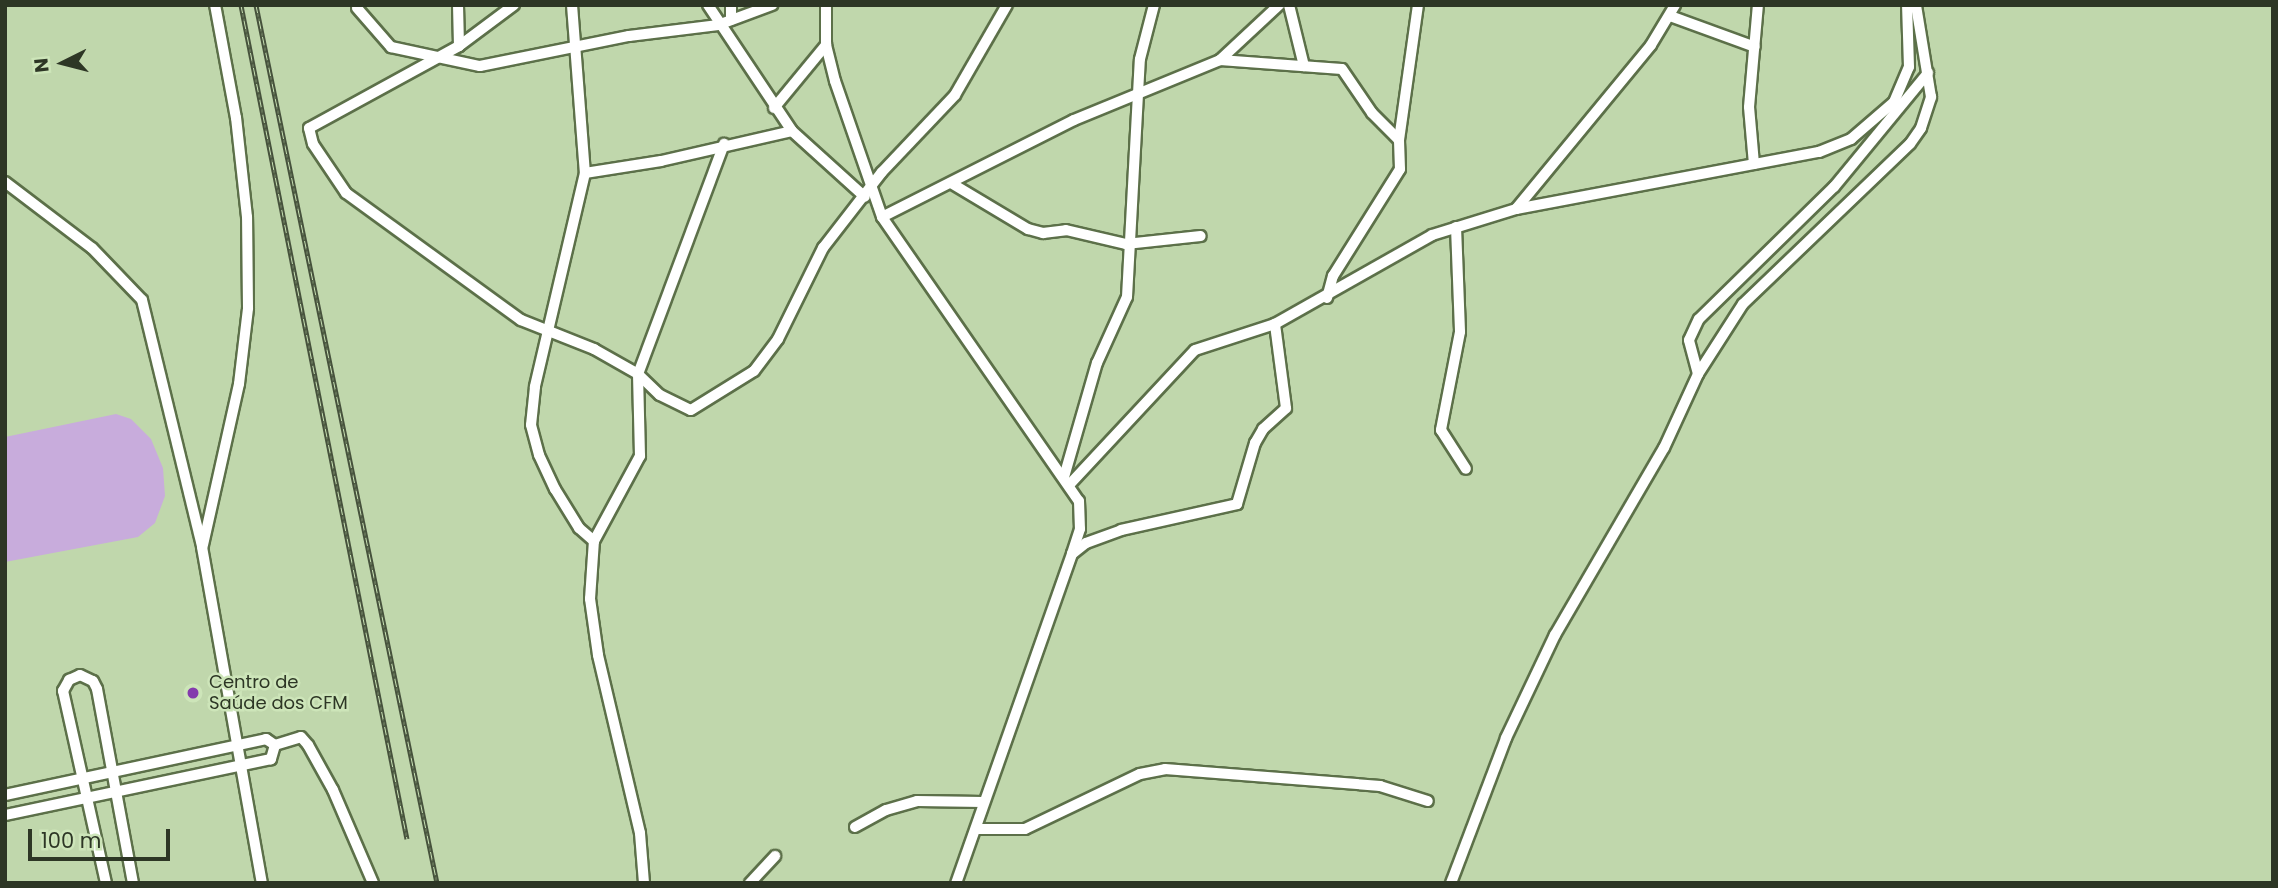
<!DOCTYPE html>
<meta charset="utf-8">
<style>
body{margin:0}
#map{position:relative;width:2278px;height:888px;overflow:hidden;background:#c0d7ac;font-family:Poppins,sans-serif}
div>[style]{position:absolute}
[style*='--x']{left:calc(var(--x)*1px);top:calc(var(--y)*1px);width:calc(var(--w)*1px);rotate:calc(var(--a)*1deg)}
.green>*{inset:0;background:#c8acdc}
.roads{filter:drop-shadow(2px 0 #5c7049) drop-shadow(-2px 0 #5c7049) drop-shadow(0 2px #5c7049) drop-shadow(0 -2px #5c7049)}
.minor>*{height:10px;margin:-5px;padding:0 5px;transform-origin:5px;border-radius:5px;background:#fff}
.rail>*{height:5px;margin-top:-2.5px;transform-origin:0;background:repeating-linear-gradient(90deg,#cde5b9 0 8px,#46523c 0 16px);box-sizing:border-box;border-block:2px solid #46523c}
.dots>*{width:19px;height:19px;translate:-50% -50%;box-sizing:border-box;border:4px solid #cde5b9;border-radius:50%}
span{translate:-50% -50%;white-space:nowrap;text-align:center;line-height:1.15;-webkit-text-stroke:5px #cde5b9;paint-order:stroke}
.poi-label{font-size:18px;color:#2d3625}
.left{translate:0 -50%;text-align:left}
.frame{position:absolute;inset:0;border:7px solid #2d3625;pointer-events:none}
.north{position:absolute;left:28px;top:28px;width:70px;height:70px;-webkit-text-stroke:5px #cde5b9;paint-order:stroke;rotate:264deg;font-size:19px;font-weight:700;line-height:28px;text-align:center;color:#2d3625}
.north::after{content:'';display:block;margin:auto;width:24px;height:32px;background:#2d3625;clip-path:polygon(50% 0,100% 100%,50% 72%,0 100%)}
.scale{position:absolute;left:28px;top:829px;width:142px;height:32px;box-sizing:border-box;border:4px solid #2d3625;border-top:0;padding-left:9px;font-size:21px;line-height:24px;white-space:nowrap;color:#2d3625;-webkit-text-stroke:5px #cde5b9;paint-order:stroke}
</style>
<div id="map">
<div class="green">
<div style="clip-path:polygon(116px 414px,131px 419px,151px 439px,163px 468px,165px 496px,155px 523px,138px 537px,5px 562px,5px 437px)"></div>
</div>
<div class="roads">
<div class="minor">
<div style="--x:458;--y:5;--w:41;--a:88.6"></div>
<div style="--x:514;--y:5;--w:69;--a:143.3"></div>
<div style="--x:459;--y:46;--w:171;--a:151.3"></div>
<div style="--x:309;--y:128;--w:16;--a:76"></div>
<div style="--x:313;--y:144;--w:59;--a:56"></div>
<div style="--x:346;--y:193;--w:216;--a:36"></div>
<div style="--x:521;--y:320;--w:79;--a:21.7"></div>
<div style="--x:594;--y:349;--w:51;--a:29.6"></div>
<div style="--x:638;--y:374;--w:30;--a:44"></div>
<div style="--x:660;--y:395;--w:34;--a:26"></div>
<div style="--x:691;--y:410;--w:74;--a:-31.8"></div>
<div style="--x:754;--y:371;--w:40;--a:-53"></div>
<div style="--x:778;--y:339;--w:102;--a:-63.7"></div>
<div style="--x:823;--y:248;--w:96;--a:-52.2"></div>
<div style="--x:882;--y:172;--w:106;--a:-46.5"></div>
<div style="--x:955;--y:95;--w:104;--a:-60"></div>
<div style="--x:572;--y:5;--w:169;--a:85.6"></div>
<div style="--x:585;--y:173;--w:220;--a:103.2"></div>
<div style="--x:535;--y:387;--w:38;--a:96"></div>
<div style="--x:531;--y:425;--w:31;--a:75"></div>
<div style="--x:539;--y:455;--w:38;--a:65"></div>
<div style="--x:555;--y:489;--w:46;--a:58.4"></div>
<div style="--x:579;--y:528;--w:20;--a:41"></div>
<div style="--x:708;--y:5;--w:151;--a:56.3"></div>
<div style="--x:792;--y:131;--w:98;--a:42.1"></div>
<div style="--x:826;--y:5;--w:40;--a:90"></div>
<div style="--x:826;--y:45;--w:37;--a:76"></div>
<div style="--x:835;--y:81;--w:144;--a:70.9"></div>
<div style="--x:882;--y:217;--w:346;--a:55.3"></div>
<div style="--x:1079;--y:501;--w:28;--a:88"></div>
<div style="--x:1080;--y:529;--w:26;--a:108"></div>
<div style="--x:1072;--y:554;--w:349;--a:109.4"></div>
<div style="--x:1289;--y:5;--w:63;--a:76.2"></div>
<div style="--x:357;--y:8;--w:52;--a:48.9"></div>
<div style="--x:391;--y:47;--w:91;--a:12.1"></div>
<div style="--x:480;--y:66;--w:152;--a:-11.4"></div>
<div style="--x:629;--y:36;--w:90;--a:-7"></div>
<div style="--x:718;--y:25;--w:58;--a:-20.3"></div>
<div style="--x:1670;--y:16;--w:90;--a:20"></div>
<div style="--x:731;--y:20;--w:15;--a:-90"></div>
<div style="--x:1220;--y:60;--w:122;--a:4.2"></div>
<div style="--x:1342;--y:69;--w:53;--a:55.7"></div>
<div style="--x:1372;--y:113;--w:38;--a:45"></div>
<div style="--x:774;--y:108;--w:82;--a:-50.5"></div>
<div style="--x:1754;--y:164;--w:57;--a:-95"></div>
<div style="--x:1749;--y:107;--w:102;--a:-85"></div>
<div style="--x:585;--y:173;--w:77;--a:-9"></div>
<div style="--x:661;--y:161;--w:134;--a:-12.9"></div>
<div style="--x:5;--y:182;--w:109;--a:37.2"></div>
<div style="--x:92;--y:248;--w:72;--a:46.1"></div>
<div style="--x:142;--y:300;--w:254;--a:76.3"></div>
<div style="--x:202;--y:547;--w:341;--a:79.9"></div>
<div style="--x:951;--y:183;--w:90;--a:30.9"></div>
<div style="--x:1028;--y:229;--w:16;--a:15"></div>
<div style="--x:1043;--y:233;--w:23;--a:-7"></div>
<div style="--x:1066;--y:230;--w:62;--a:13.1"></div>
<div style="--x:1126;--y:244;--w:75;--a:-6.1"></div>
<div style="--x:1516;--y:209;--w:212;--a:-50.5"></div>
<div style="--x:1651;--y:45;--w:47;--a:-59"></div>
<div style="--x:882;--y:217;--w:215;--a:-26.8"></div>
<div style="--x:1074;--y:120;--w:158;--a:-22.3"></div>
<div style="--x:1220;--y:60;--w:81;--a:-43"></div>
<div style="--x:1456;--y:227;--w:105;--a:87.8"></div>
<div style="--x:1460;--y:332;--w:100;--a:101"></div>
<div style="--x:1441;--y:430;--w:46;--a:57.3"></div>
<div style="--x:1327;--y:298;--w:23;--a:-75"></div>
<div style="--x:1333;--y:276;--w:126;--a:-57.9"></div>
<div style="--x:1400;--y:169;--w:29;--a:-92"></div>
<div style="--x:1399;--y:140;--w:136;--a:-82"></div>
<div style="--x:1698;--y:374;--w:35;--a:-105"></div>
<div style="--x:1689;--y:340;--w:23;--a:-65"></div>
<div style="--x:1699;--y:319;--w:189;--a:-44.4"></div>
<div style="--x:1834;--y:187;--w:148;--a:-50.5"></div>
<div style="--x:1064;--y:477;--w:119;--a:-73.9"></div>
<div style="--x:1097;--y:363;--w:72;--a:-65.6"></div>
<div style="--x:1127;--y:297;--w:238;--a:-86.9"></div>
<div style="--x:1140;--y:59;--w:56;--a:-75.5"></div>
<div style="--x:1070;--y:484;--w:183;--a:-47"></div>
<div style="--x:1195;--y:350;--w:84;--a:-18"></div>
<div style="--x:1275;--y:324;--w:180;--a:-29.5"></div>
<div style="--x:1432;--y:235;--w:88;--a:-17.2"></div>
<div style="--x:1516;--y:209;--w:308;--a:-10.7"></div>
<div style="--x:1819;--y:152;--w:35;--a:-22"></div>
<div style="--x:1851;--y:139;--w:57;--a:-40.7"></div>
<div style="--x:1894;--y:102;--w:38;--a:-67"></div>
<div style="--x:1909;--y:67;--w:62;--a:-91.8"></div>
<div style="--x:203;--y:545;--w:165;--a:-77.4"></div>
<div style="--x:239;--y:384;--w:77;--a:-83.2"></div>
<div style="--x:248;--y:308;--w:91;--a:-90.6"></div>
<div style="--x:247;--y:217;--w:100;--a:-96.3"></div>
<div style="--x:236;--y:118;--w:115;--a:-100.5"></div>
<div style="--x:1072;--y:554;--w:18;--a:-38"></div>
<div style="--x:1086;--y:543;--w:37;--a:-20"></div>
<div style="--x:1121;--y:530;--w:119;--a:-12.6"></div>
<div style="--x:1237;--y:504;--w:64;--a:-73.6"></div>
<div style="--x:1255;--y:443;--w:16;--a:-60"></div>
<div style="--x:1263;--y:429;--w:31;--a:-42"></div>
<div style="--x:1286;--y:408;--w:85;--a:-97.5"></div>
<div style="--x:275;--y:745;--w:27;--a:-17"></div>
<div style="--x:301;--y:737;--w:11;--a:49"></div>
<div style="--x:308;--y:745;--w:51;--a:60.9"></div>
<div style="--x:333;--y:790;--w:101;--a:66.7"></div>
<div style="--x:5;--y:795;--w:267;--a:-12.1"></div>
<div style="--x:266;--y:739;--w:11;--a:34"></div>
<div style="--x:275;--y:745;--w:15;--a:106"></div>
<div style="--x:271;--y:759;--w:272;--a:168.1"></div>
<div style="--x:855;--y:827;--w:35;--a:-29"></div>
<div style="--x:886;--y:810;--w:32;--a:-16"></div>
<div style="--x:917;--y:801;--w:66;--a:0.9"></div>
<div style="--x:976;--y:829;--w:49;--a:0"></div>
<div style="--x:1025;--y:829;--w:127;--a:-25.6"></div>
<div style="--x:1140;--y:774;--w:25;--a:-11"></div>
<div style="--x:1165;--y:769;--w:216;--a:4.5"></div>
<div style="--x:1380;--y:786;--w:50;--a:17.4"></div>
<div style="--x:106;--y:883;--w:197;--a:-102.6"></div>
<div style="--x:63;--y:691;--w:13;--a:-61"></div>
<div style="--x:69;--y:680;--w:12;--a:-24"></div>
<div style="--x:80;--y:675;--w:14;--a:25"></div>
<div style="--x:93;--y:681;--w:9;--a:63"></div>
<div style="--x:97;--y:689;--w:197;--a:79.5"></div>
<div style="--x:644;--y:883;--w:50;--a:-94.6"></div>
<div style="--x:640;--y:833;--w:183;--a:-103.3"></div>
<div style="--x:598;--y:655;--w:57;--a:-98.1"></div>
<div style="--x:590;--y:599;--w:58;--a:-86.1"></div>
<div style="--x:594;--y:541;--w:97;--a:-61.6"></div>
<div style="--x:640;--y:456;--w:82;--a:-91.4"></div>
<div style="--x:638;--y:374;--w:246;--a:-69.5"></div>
<div style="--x:750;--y:883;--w:37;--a:-47"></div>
<div style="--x:1451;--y:883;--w:155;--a:-69.2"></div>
<div style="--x:1506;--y:738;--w:114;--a:-64.6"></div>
<div style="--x:1555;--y:635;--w:216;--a:-59.8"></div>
<div style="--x:1664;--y:448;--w:81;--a:-65.3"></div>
<div style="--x:1698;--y:374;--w:83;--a:-57.3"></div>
<div style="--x:1743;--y:304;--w:231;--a:-43.8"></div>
<div style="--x:1910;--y:144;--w:19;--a:-55"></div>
<div style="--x:1921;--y:128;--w:33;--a:-72"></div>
<div style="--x:1931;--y:97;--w:93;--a:-99.3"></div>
</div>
</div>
<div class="rail">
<div style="--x:241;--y:5;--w:850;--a:78.74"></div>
<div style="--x:256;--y:5;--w:896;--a:78.35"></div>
</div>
<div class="dots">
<div style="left:193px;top:693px;background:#843bad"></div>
</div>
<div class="poi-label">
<span class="left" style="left:209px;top:693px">Centro de<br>Saúde dos CFM</span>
</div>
<div class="frame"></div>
<div class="north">N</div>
<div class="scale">100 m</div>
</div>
